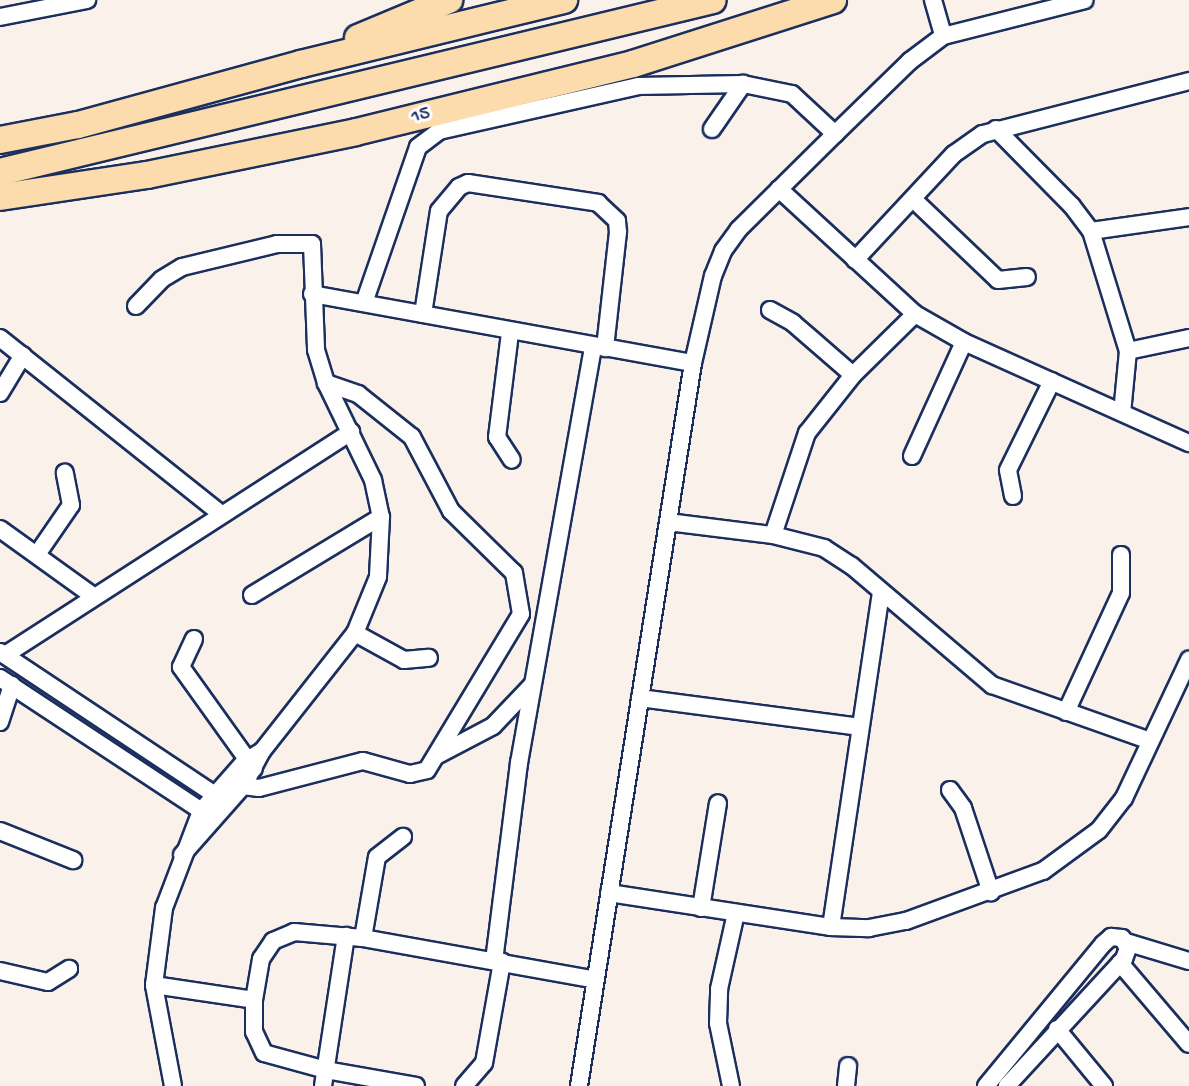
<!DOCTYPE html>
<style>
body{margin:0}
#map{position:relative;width:1189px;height:1086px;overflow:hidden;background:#faf1eb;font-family:"Gochi Hand",sans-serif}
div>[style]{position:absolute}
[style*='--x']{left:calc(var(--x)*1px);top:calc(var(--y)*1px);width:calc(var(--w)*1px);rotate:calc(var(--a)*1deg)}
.roads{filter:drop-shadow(2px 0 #1b2f5e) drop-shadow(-2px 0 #1b2f5e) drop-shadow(0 2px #1b2f5e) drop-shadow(0 -2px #1b2f5e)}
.minor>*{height:16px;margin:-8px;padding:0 8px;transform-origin:8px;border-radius:8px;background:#fff}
.highway>*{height:26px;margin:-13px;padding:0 13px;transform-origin:13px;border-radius:13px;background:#fcdcac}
span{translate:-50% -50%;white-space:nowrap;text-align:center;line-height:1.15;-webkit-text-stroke:6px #fff;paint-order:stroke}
.street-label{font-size:20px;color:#1b2f5e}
</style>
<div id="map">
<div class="roads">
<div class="minor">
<div style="--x:933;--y:0;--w:37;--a:74"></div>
<div style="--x:0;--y:17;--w:89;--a:-11.1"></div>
<div style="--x:712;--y:129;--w:55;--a:-55.4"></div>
<div style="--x:996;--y:129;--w:108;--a:45.4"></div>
<div style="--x:1072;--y:206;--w:31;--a:53"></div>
<div style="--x:1091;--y:231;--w:126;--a:72.9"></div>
<div style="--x:1128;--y:351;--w:62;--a:95.5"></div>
<div style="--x:779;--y:189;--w:185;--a:42.6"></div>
<div style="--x:915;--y:314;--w:56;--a:29.7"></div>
<div style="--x:964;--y:342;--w:247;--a:24.2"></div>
<div style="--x:913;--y:199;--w:117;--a:43.6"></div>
<div style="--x:998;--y:280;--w:29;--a:-6"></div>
<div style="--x:1091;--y:231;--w:99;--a:-8.1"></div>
<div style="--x:855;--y:260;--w:145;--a:-47"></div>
<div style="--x:954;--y:154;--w:35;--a:-35"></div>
<div style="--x:983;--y:134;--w:213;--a:-14.4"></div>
<div style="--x:312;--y:294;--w:387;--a:10.3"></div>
<div style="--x:364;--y:303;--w:165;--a:-70.9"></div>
<div style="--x:418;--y:147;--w:26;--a:-37"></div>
<div style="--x:439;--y:131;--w:204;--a:-12.7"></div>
<div style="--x:638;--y:86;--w:105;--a:-1.1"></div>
<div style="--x:743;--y:84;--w:50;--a:11.5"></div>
<div style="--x:792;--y:94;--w:59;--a:42.9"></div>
<div style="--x:136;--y:306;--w:37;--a:-46"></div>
<div style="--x:162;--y:279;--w:23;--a:-31"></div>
<div style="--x:182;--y:267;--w:98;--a:-13.6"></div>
<div style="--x:277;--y:244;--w:35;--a:0"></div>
<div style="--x:312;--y:244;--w:106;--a:87.8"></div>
<div style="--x:316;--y:350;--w:34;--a:73"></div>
<div style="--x:326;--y:383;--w:108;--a:64.1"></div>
<div style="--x:373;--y:480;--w:38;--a:78"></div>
<div style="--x:381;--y:517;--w:60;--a:92.9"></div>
<div style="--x:378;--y:577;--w:61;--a:112.3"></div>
<div style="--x:355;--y:633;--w:150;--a:128.2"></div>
<div style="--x:262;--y:751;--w:40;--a:118"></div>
<div style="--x:243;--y:786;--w:92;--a:131.5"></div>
<div style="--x:770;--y:310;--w:26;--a:29"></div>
<div style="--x:793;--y:323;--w:79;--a:40.9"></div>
<div style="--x:423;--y:314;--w:104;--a:-81.2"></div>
<div style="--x:439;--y:211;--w:31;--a:-50"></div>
<div style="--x:459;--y:187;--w:10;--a:-24"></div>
<div style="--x:468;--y:183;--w:132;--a:8.7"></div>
<div style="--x:598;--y:203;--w:26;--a:43"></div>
<div style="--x:617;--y:221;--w:11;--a:85"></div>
<div style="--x:618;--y:232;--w:117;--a:96.4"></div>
<div style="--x:510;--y:333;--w:105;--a:97.1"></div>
<div style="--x:497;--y:437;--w:27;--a:57"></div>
<div style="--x:0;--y:338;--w:281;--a:38.5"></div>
<div style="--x:1128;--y:351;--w:62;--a:-12"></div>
<div style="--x:0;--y:393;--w:44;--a:-58.8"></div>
<div style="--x:912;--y:456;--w:125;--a:-65.5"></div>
<div style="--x:1013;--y:496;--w:26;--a:-101"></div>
<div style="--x:1008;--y:470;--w:99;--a:-63.7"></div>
<div style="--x:668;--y:522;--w:106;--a:7.1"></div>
<div style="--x:773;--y:535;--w:53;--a:14.3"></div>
<div style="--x:824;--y:548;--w:33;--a:33"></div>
<div style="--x:852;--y:566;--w:184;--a:40.4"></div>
<div style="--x:992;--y:685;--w:168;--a:19.5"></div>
<div style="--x:0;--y:529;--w:113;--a:35.7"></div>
<div style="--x:773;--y:535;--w:108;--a:-71.6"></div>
<div style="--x:807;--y:433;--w:74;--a:-51.6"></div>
<div style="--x:853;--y:375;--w:87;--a:-44.5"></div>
<div style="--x:38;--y:553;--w:58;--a:-55.5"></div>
<div style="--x:71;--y:505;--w:33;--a:-101"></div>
<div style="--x:252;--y:595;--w:151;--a:-31.2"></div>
<div style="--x:355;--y:633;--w:56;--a:28.9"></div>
<div style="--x:404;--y:660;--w:25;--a:-5"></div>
<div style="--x:194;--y:639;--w:31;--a:115"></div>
<div style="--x:181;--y:667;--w:125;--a:54.4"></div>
<div style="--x:0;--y:652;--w:268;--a:33.6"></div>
<div style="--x:5;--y:655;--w:412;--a:-32.8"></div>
<div style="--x:0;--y:678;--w:250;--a:33.4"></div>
<div style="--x:640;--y:698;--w:222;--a:7.5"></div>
<div style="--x:1066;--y:712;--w:131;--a:-65.2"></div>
<div style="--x:1121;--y:593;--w:38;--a:-90"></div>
<div style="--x:0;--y:722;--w:39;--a:-72"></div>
<div style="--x:438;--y:755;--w:62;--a:-27.8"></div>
<div style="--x:493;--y:726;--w:57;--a:-46.4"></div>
<div style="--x:243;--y:786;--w:16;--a:7"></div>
<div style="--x:259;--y:788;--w:107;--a:-14.6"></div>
<div style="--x:363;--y:761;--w:49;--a:15.5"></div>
<div style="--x:410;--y:774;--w:17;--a:-13"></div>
<div style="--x:427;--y:770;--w:182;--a:-58.9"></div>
<div style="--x:521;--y:614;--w:42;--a:-99.7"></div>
<div style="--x:514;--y:573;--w:88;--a:-135.5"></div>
<div style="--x:451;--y:511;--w:84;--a:-117.8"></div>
<div style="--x:412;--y:437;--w:69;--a:-141.5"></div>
<div style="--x:358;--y:394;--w:34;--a:-161"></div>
<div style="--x:950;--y:790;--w:22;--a:54"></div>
<div style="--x:963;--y:808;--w:89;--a:71.6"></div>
<div style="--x:0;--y:831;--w:79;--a:21.7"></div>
<div style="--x:609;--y:893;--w:225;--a:8.7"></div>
<div style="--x:831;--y:927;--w:38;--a:2"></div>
<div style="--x:869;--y:928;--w:38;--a:-11"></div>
<div style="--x:906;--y:921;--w:146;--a:-20.1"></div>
<div style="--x:1043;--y:871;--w:69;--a:-36.2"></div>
<div style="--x:1099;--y:830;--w:41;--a:-52"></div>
<div style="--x:1124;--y:798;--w:153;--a:-64.8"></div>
<div style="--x:701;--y:908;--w:106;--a:-80.8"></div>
<div style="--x:831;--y:927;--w:338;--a:-81.5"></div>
<div style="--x:363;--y:938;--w:82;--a:-80.2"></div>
<div style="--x:377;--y:857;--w:33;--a:-38"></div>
<div style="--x:1126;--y:942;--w:66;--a:16.8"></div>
<div style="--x:494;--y:961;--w:200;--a:-82.8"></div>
<div style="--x:519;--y:763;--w:423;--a:-79.9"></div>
<div style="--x:1120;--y:963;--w:106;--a:49.6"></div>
<div style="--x:0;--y:971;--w:49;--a:12.9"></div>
<div style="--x:48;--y:982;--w:25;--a:-32"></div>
<div style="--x:154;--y:985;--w:101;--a:8.5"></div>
<div style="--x:1057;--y:1029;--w:74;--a:50.5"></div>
<div style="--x:173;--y:1086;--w:103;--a:-100.7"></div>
<div style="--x:154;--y:985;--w:78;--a:-82.6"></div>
<div style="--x:164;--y:908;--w:104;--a:-69.1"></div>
<div style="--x:201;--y:811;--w:65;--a:-48.7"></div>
<div style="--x:244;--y:762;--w:21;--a:-31"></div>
<div style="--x:323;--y:1086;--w:152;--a:-81.3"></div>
<div style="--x:416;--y:1086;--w:91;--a:-169.9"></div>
<div style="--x:326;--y:1070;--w:64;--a:-164.7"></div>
<div style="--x:264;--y:1053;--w:23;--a:-115"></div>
<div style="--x:254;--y:1032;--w:32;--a:-90"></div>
<div style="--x:254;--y:1000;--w:42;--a:-80.3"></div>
<div style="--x:261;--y:959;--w:22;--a:-56"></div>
<div style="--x:273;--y:941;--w:23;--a:-23"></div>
<div style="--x:294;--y:932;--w:69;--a:5"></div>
<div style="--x:363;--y:938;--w:233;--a:10.2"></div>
<div style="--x:464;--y:1086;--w:30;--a:-49"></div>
<div style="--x:484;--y:1063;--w:103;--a:-79.9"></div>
<div style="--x:579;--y:1086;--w:732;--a:-81.04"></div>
<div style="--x:693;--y:363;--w:89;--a:-77.1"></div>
<div style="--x:713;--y:276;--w:27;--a:-68"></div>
<div style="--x:723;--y:251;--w:27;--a:-54"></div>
<div style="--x:739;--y:229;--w:135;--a:-44.7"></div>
<div style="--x:835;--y:134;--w:105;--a:-44.2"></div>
<div style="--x:910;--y:61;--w:41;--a:-37.1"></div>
<div style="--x:943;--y:36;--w:146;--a:-14.2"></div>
<div style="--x:731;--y:1086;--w:64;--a:-101.7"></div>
<div style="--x:718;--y:1023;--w:34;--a:-88"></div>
<div style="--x:719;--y:989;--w:78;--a:-77.4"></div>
<div style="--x:846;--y:1086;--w:20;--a:-84"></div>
<div style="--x:986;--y:1086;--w:184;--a:-50.5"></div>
<div style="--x:1103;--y:944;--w:11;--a:-41"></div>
<div style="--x:1111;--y:937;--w:11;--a:5"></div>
<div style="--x:1122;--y:938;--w:12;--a:59"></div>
<div style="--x:1128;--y:948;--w:12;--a:110"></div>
<div style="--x:1124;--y:959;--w:173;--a:132.7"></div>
</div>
<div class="highway">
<div style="--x:358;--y:38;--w:99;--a:-22.7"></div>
<div style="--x:0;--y:140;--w:79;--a:-10.9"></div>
<div style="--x:78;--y:125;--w:231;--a:-15.3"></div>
<div style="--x:301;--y:64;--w:271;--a:-13.7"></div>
<div style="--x:0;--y:172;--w:733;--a:-13.56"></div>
<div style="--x:0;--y:197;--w:149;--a:-8.5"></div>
<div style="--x:147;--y:175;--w:213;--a:-11.6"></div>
<div style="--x:356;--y:132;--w:285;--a:-13.8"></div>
<div style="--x:633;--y:64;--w:210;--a:-17.7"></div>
</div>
</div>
<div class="street-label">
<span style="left:421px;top:116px;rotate:-14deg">15</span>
</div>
</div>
